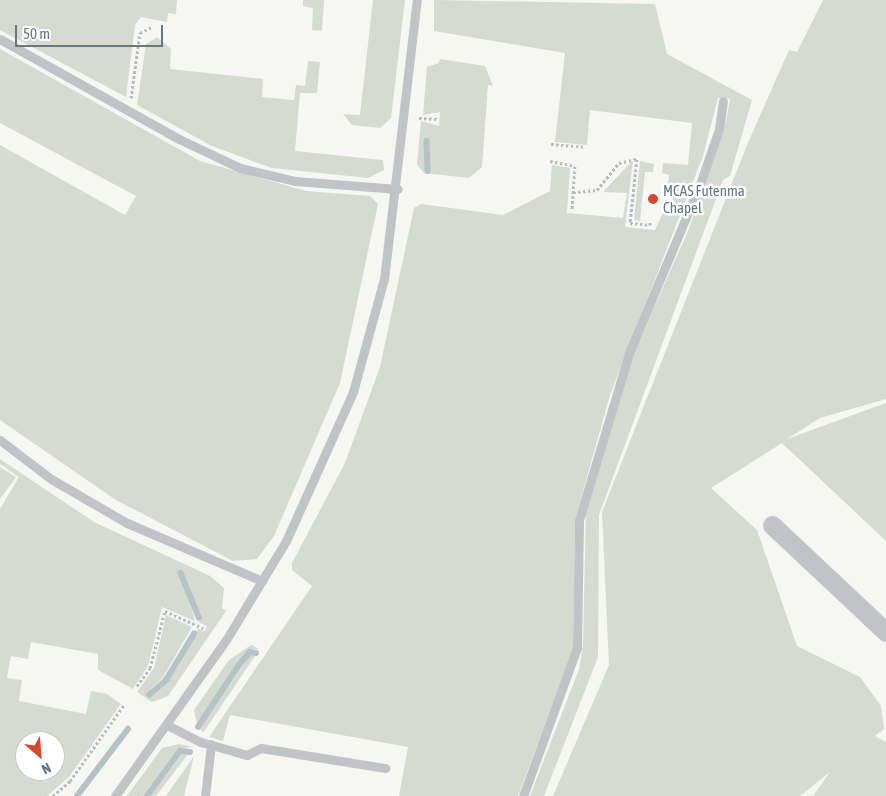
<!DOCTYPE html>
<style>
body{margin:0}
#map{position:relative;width:886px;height:796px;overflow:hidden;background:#f6f6f3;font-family:"Asap Condensed",sans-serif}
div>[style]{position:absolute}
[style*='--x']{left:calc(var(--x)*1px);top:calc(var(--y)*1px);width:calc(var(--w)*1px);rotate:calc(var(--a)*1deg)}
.green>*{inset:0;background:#d6dbd2}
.stream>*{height:5.5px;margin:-2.75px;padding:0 2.75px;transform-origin:2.75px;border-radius:2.75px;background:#b5c2c6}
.path>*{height:3px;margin-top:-1.5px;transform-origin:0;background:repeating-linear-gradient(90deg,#b8bbbd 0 2.5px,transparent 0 5px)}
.service>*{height:9px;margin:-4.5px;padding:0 4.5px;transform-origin:4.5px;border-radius:4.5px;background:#c0c4c7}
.minor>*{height:19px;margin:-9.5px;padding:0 9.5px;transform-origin:9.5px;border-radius:9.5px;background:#c0c4c7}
.dots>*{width:14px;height:14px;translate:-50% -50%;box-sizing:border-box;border:2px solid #fff;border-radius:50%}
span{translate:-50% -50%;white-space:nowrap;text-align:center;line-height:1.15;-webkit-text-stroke:5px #fff;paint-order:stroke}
.poi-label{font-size:15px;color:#667983}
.left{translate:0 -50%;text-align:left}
.north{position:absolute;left:15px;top:731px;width:50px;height:50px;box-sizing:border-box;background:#fff;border:1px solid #c2c9cd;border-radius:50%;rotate:153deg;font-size:14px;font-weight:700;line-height:20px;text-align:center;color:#667983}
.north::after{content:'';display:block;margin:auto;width:18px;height:22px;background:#db472e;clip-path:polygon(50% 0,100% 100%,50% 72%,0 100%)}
.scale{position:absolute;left:15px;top:25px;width:148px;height:22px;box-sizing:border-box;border:2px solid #667983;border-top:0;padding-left:6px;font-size:15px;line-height:18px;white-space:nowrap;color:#667983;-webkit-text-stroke:4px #fff;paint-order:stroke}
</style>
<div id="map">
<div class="green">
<div style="clip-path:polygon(0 0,177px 0,176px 14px,168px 13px,167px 22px,141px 17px,135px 25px,126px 97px,0 30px)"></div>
<div style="clip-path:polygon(303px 0,324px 0,322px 31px,312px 30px,313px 8px,303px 6px)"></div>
<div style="clip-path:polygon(373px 0,405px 0,391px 118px,380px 128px,352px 125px,343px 114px,360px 115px)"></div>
<div style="clip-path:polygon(434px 0,655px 4px,667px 54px,752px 100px,730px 176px,723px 180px,599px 515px,598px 657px,544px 796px,530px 796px,579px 669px,583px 645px,586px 507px,632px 357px,688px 231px,726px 122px,730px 99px,718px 98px,703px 156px,610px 395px,575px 520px,573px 649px,518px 796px,399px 796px,408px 747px,230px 715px,223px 741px,209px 737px,312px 586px,292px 570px,292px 563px,345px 463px,380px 367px,414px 208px,421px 204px,503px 215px,550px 191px,552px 165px,570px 168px,567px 213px,623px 218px,627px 193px,603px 192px,633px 160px,625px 227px,655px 230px,663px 213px,671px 213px,673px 196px,667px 195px,669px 175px,662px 173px,663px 163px,688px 165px,692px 123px,590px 110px,587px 145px,555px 142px,565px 53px,434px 31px)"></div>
<div style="clip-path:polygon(823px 0,886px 0,886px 399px,820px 418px,787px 439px,886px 403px,886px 541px,782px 443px,711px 488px,757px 530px,797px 646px,860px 677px,881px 706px,884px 729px,875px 736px,886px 742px,886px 796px,813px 796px,830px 772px,800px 796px,553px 796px,609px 665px,602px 512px,747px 145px,789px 50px,797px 52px)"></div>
<div style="clip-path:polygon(157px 37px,171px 49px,170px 69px,263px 79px,262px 97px,294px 100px,296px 85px,305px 86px,308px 61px,320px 62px,317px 93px,300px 93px,295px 151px,383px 160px,384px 170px,368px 178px,272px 168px,212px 146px,137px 105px,146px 44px)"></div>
<div style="clip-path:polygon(0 49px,200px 161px,306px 191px,370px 196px,378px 204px,340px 383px,274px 536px,257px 559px,233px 561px,116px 500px,0 420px,0 145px,125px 215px,136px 196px,0 123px)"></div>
<div style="clip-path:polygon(440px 59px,485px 66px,493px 86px,488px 85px,482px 167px,469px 178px,424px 173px,417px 164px,421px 121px,439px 126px,440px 112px,423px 115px,427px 67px,439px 63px)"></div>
<div style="clip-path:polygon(640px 161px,654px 164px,653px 172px,645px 172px,640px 221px,634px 220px)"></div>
<div style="clip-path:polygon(evenodd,0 459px,94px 522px,210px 576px,224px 588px,222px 608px,226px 611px,168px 696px,158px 700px,152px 702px,137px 692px,154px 668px,166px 615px,192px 627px,163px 677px,146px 694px,150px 697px,169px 680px,198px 629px,205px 631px,207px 626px,200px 623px,180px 569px,195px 621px,162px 607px,148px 666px,133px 689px,98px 670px,98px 654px,31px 642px,28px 659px,11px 656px,7px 678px,22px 680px,19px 701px,86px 714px,91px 691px,107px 694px,121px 704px,69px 777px,47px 796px,0 796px,0 509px,19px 477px,0 464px,0 459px,25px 741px,55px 741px,55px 771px,25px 771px,25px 741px)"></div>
<div style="clip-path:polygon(0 467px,16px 477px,0 499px)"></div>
<div style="clip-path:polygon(251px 645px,259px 649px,249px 650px,237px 664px,197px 724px,194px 710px,229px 660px)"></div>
<div style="clip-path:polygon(250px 655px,255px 656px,203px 733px,200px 728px)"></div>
<div style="clip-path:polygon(179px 744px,193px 747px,178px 749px,143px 796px,127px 796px,162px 748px)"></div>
<div style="clip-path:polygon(182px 754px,188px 754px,156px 796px,150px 796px)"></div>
<div style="clip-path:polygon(194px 756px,184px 796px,166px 796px)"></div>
</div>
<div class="stream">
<div style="--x:427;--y:141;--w:30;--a:88"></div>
<div style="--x:181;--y:573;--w:48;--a:67.8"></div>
<div style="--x:149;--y:695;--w:23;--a:-41"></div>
<div style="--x:166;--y:680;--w:54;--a:-58.7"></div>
<div style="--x:198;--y:727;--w:74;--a:-56.5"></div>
<div style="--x:239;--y:665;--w:17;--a:-50"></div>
<div style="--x:250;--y:652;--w:6;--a:9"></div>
<div style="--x:77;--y:796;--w:84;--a:-52.7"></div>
<div style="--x:147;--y:796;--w:56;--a:-53.7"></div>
<div style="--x:180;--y:751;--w:10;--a:6"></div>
</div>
<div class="path">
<div style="--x:131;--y:98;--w:66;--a:-82.1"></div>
<div style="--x:140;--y:33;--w:13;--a:-27"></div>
<div style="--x:419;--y:118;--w:18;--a:3"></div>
<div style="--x:551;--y:144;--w:35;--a:5"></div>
<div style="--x:550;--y:161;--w:25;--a:11"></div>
<div style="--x:575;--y:166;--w:44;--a:93.9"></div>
<div style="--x:573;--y:192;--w:24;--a:-5"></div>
<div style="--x:597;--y:190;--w:35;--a:-51"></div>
<div style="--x:619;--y:163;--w:18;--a:-13"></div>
<div style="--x:637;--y:159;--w:64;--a:96.2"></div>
<div style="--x:630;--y:223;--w:20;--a:6"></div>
<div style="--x:650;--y:225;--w:3;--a:-90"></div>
<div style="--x:137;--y:686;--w:22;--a:-54"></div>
<div style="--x:150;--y:668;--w:59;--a:-75.3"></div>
<div style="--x:165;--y:611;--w:42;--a:24.1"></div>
<div style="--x:53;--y:796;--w:23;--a:-41"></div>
<div style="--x:70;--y:781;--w:93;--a:-54.6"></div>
</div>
<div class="service">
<div style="--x:0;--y:39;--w:205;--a:29.2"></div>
<div style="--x:179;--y:139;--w:68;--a:25.4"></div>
<div style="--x:240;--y:168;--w:57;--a:13.3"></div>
<div style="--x:295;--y:181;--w:103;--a:4.4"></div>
<div style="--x:0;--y:440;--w:64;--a:37.4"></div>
<div style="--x:51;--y:479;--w:88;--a:30.1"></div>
<div style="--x:127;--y:523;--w:147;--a:23.2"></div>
<div style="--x:167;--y:725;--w:38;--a:27"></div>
<div style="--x:201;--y:742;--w:48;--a:15.8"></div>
<div style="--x:247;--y:755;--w:16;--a:-27"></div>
<div style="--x:261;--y:748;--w:126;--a:9.2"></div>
<div style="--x:115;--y:796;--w:191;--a:-54.6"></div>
<div style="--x:226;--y:640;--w:116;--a:-58.8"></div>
<div style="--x:286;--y:541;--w:163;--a:-65.8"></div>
<div style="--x:353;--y:392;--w:117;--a:-74.7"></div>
<div style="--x:384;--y:279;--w:281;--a:-83.3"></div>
<div style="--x:205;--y:796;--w:52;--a:-83.4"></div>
<div style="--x:523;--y:796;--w:158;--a:-70"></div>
<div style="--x:577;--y:648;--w:128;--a:-89.1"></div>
<div style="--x:579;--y:520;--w:174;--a:-73.3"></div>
<div style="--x:629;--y:353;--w:183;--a:-67.2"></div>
<div style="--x:700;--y:184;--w:58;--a:-70.9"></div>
<div style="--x:719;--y:129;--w:28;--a:-82"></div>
</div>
<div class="minor">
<div style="--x:772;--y:525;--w:156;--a:43.2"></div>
</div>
<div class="dots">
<div style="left:653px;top:199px;background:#db472e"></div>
</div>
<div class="poi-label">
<span class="left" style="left:663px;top:199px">MCAS Futenma<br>Chapel</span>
</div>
<div class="north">N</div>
<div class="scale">50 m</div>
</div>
